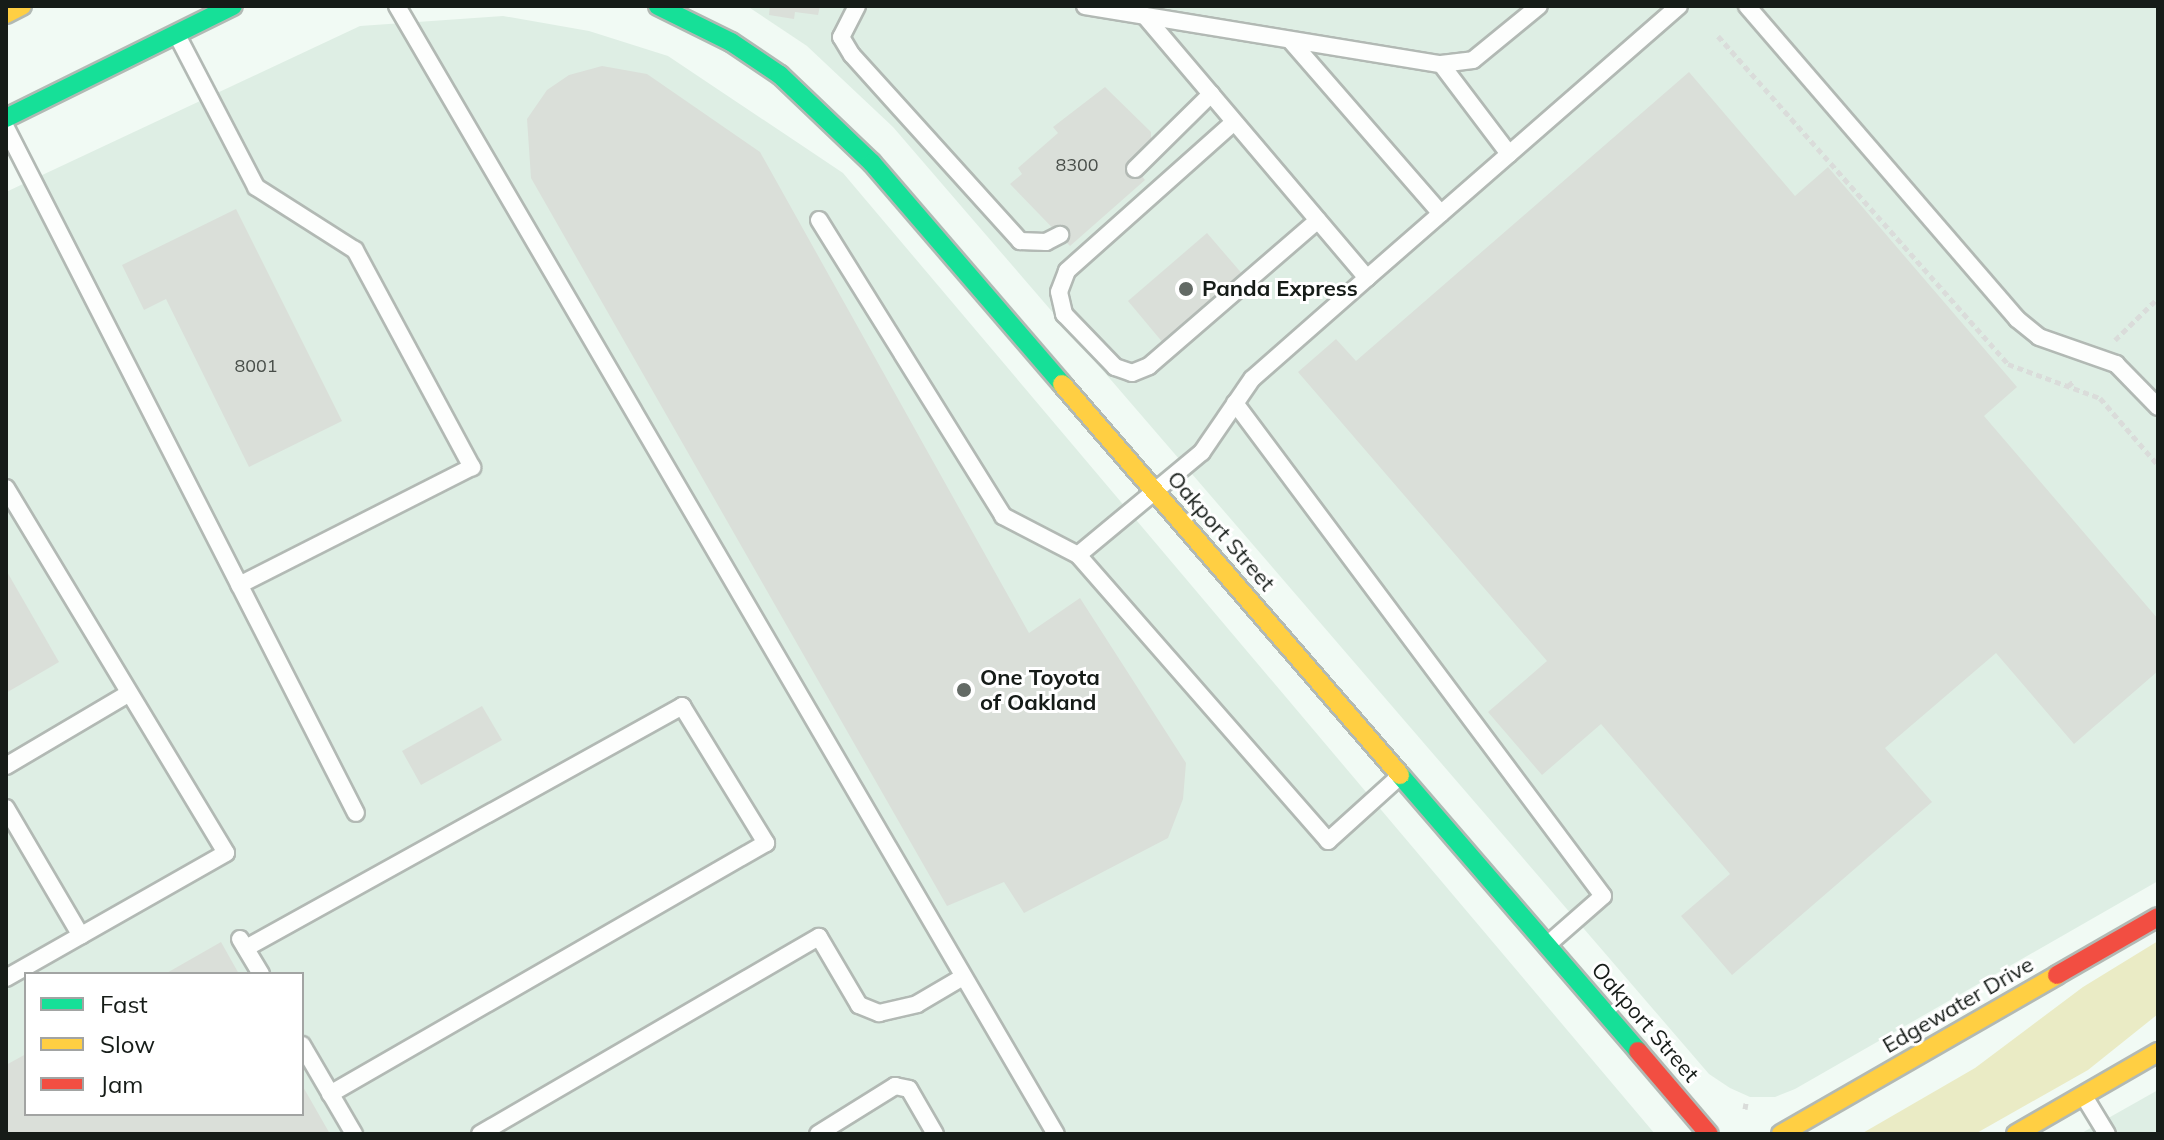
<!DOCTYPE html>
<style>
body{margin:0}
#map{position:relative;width:2164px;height:1140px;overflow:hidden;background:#f1faf4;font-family:Mulish,sans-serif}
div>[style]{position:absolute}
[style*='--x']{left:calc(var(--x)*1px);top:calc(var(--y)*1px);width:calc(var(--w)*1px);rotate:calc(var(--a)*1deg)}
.built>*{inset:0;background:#deeee4}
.green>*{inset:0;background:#eaebc5}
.building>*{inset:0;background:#dadfd9}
.path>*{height:5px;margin-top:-2.5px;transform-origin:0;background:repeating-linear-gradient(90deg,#dadcda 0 6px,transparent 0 10px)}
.roads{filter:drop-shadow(2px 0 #b2b9b4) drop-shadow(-2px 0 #b2b9b4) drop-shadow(0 2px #b2b9b4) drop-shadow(0 -2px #b2b9b4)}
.lane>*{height:16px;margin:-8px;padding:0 8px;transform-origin:8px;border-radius:8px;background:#fdfefd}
.fast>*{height:18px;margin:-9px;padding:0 9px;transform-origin:9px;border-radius:9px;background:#16e098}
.slow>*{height:18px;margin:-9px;padding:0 9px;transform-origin:9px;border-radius:9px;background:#ffcf43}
.jam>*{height:18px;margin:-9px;padding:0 9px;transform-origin:9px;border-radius:9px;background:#f24e42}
.dots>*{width:22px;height:22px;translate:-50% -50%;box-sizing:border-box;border:4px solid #fff;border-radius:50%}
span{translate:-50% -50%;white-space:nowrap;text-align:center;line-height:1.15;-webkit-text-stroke:6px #fff;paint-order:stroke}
.number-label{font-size:18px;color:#484e49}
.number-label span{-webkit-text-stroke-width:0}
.poi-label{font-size:22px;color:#161c18;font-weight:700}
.left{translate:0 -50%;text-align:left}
.street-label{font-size:22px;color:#161c18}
.frame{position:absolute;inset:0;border:8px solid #161c18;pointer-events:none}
.legend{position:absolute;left:24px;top:972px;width:280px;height:144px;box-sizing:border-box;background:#fff;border:2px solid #a2a4a3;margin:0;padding:10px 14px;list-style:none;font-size:24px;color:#161c18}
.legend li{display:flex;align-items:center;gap:16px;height:40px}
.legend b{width:40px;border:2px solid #a2a4a3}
</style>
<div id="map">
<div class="built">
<div style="clip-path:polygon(747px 6px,2158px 6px,2158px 881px,1795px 1089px,1775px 1097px,1750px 1097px,1730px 1088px,1709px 1074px,893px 127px,807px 46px)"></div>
<div style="clip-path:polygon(evenodd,503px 16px,589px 31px,668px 56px,843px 173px,1655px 1134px,6px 1134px,6px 192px,360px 26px,503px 16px,26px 974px,302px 974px,302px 1114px,26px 1114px,26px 974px)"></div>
<div style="clip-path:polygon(2158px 1090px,2158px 1134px,2080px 1134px)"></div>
</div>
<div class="green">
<div style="clip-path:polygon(2158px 941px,2158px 1014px,2088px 1070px,1975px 1134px,1861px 1134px,1975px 1068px,2083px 987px)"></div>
</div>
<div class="building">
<div style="clip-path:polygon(770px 6px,820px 6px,818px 15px,795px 12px,794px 19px,769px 15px)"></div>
<div style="clip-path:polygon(602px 66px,647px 74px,760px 152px,1029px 633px,1080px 598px,1186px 763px,1183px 799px,1168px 838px,1024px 913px,1004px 882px,947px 906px,531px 178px,527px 119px,547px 90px,569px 75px)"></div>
<div style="clip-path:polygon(1689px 72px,1795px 196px,1828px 167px,2017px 387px,1984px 416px,2158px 619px,2158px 671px,2074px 744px,1996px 653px,1885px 748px,1932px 802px,1732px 975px,1681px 916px,1730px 874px,1601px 724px,1542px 775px,1488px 712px,1547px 661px,1298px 372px,1336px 339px,1356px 361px)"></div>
<div style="clip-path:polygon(1105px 87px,1151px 132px,1151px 141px,1129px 161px,1145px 180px,1070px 246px,1010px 184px,1022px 174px,1018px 168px,1058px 133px,1053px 127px)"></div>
<div style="clip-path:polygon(236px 209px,342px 421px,249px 467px,166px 299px,144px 310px,122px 265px)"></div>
<div style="clip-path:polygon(1207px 233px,1244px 276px,1164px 344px,1128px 301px)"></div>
<div style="clip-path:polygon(6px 570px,59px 662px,6px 693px)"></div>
<div style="clip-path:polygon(482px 706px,502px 740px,421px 785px,402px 751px)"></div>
<div style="clip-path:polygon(221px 942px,239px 974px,165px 974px)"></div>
<div style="clip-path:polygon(26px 1054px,26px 1114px,302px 1114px,302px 1085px,330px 1134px,6px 1134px,6px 1065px)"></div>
</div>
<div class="path">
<div style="--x:1718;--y:36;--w:438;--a:48.5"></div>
<div style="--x:2008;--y:364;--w:98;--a:20.3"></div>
<div style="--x:2100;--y:398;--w:89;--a:49.1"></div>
<div style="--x:2115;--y:340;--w:60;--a:-44.3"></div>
<div style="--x:2068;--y:386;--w:9;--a:-41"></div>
<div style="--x:1745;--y:1109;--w:6;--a:-81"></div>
</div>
<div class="roads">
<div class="lane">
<div style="--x:397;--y:6;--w:1306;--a:59.71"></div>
<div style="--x:857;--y:6;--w:35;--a:117"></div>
<div style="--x:841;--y:37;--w:21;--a:59"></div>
<div style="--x:852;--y:55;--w:251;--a:47.9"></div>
<div style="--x:1020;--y:241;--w:26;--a:2"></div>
<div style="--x:1046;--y:242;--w:16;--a:-27"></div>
<div style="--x:1085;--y:6;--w:361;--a:9.3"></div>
<div style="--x:1441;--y:64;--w:32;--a:-7"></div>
<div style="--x:1473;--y:60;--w:85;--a:-39.3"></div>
<div style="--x:1747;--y:6;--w:413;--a:49.2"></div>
<div style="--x:2017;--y:319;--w:28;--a:39"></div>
<div style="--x:2039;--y:337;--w:82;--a:19.3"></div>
<div style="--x:2116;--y:364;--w:60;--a:45.7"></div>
<div style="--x:178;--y:37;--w:169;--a:62.5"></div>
<div style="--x:256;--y:187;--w:117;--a:32.5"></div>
<div style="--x:355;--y:250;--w:247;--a:61.7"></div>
<div style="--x:472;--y:467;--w:261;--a:153.1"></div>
<div style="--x:1290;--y:40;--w:230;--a:49"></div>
<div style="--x:1441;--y:64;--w:113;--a:52.9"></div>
<div style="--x:1234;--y:122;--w:224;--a:138.3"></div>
<div style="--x:1067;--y:271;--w:22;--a:111"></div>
<div style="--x:1059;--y:292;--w:23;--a:77"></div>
<div style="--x:1064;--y:314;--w:74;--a:46.1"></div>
<div style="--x:1115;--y:367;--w:18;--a:19"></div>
<div style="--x:1132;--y:373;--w:18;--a:-22"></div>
<div style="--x:1149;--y:366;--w:223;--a:-40.8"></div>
<div style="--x:6;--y:128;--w:769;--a:62.94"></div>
<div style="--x:1135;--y:169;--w:107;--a:-44.6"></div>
<div style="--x:819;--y:220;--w:349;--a:58.1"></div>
<div style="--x:1003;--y:516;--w:85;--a:27.5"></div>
<div style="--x:1078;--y:555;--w:380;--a:48.8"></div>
<div style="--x:1328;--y:841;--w:97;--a:-42.1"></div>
<div style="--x:1367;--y:278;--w:414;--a:-41.1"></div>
<div style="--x:1235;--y:403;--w:615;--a:53.26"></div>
<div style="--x:1603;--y:896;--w:74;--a:138.8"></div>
<div style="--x:6;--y:488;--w:426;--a:58.9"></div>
<div style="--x:226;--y:853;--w:253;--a:150.4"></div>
<div style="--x:1078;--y:555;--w:161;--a:-39.7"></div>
<div style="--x:1202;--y:452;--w:88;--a:-55.6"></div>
<div style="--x:1252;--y:379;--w:153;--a:-41.3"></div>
<div style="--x:1367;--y:278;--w:343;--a:-130.3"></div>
<div style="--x:6;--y:766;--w:139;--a:-30.6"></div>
<div style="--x:6;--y:808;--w:148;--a:59.6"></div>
<div style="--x:240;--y:939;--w:41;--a:59"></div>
<div style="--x:246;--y:948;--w:499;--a:-29"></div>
<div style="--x:682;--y:706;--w:161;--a:58.5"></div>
<div style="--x:766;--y:843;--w:503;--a:150.07"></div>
<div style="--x:302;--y:1045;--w:103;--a:59.7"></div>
<div style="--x:2085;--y:1098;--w:42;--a:58.6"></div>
<div style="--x:480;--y:1134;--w:392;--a:-30.2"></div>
<div style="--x:819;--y:937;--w:79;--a:59.5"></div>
<div style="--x:859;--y:1005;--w:22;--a:22"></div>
<div style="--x:879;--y:1013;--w:39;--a:-13"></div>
<div style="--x:917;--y:1004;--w:53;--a:-30.4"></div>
<div style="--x:818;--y:1134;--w:91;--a:-31.9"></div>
<div style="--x:895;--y:1086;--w:14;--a:12"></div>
<div style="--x:909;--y:1089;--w:52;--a:60"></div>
</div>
<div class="fast">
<div style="--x:658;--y:6;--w:81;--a:26.3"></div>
<div style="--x:731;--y:42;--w:59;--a:34"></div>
<div style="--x:780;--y:75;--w:127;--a:43.7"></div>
<div style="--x:872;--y:163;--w:291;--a:49.3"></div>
<div style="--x:6;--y:118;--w:253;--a:-26.3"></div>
<div style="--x:1400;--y:775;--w:364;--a:49.2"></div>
</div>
<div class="slow">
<div style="--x:6;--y:14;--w:18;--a:-27"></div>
<div style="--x:1062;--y:384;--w:517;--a:49.16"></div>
<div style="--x:1781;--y:1134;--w:319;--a:-29.9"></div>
<div style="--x:2016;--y:1134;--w:164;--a:-30"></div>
</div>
<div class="jam">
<div style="--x:2057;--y:975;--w:116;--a:-29.9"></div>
<div style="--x:1638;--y:1051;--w:109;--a:49.5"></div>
</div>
</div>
<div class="dots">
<div style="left:1186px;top:289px;background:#636a65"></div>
<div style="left:964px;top:690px;background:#636a65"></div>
</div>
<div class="number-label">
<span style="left:1077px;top:165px">8300</span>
<span style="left:256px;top:366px">8001</span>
</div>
<div class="poi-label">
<span class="left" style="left:1202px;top:289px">Panda Express</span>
<span class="left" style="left:980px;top:690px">One Toyota<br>of Oakland</span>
</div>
<div class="street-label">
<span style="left:1221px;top:531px;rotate:49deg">Oakport Street</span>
<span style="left:1958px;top:1005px;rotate:-30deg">Edgewater Drive</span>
<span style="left:1645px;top:1022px;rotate:49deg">Oakport Street</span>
</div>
<div class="frame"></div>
<ul class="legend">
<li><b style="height:10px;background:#16e098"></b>Fast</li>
<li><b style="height:10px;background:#ffcf43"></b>Slow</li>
<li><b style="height:10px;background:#f24e42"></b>Jam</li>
</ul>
</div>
